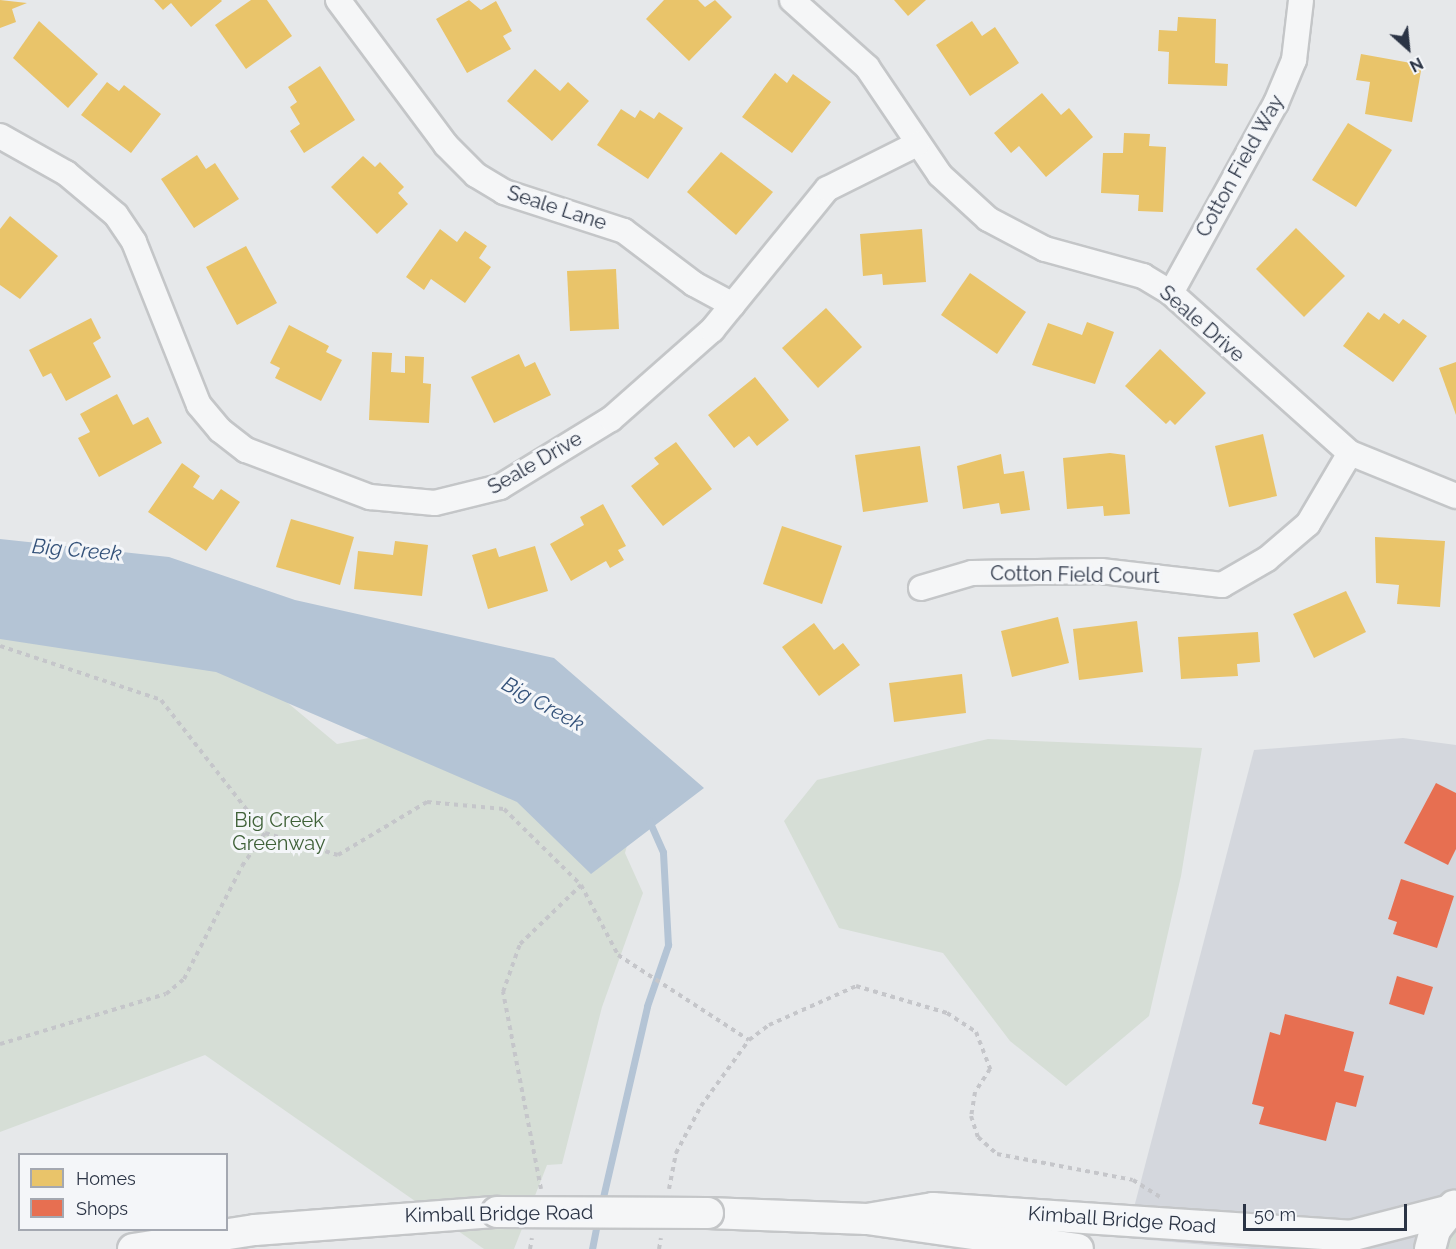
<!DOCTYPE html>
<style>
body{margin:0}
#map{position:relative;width:1456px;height:1249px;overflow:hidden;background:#e6e8ea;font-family:Raleway,sans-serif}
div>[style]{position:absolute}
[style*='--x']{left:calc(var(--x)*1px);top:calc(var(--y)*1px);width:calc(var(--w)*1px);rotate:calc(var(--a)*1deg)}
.built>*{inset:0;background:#d4d7dd}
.green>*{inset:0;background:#d6ded6}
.water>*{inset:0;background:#b4c4d5}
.homes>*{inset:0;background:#e9c46a}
.shops>*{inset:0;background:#e76f51}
.stream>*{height:7px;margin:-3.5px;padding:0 3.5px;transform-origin:3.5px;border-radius:3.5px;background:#b4c4d5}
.path>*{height:4px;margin-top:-2px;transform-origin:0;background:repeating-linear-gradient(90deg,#c5c6ca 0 4.5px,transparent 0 9px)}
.roads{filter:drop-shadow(2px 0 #c4c6c8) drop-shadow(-2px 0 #c4c6c8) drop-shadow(0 2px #c4c6c8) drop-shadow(0 -2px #c4c6c8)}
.minor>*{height:24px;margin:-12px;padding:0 12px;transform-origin:12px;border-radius:12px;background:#f5f6f7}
.tertiary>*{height:30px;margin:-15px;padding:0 15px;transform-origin:15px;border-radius:15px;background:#f5f6f7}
.bridges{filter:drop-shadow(2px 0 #c4c6c8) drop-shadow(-2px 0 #c4c6c8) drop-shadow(0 2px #c4c6c8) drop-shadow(0 -2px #c4c6c8)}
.tertiary-bridge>*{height:30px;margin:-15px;padding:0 15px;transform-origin:15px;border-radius:15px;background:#f5f6f7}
span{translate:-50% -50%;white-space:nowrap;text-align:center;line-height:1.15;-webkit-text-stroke:6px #f4f6f9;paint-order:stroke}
.street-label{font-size:20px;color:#2b3445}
.park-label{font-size:20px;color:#3f6138}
.water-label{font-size:21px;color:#34527a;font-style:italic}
.legend{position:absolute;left:18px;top:1153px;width:210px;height:78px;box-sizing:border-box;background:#f4f6f9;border:2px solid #a4a8b1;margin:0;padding:8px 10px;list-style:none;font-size:18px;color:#2b3445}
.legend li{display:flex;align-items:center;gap:12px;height:30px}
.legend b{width:30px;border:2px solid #a4a8b1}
.north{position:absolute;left:1378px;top:18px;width:60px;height:60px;-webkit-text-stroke:4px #f4f6f9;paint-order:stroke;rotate:153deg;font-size:16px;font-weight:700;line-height:24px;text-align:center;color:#2b3445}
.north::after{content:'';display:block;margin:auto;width:21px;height:27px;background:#2b3445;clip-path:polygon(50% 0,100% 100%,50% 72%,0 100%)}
.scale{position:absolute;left:1243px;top:1204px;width:164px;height:27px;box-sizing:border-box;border:3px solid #2b3445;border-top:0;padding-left:8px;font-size:18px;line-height:21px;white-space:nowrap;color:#2b3445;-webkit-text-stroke:4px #f4f6f9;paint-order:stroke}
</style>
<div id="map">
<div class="built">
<div style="clip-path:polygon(1403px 738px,1456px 745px,1456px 1249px,1252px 1249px,1126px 1238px,1254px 750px)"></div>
</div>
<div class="green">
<div style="clip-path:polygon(0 588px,193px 624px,337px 744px,459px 721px,633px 823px,625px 853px,643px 893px,602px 1007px,562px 1164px,547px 1165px,514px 1249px,484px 1249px,205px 1055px,0 1132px)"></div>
<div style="clip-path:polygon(988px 739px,1202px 748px,1181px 876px,1149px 1016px,1066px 1086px,1010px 1041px,943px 953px,839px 928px,784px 821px,817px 780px)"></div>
<div style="clip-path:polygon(1456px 1218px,1456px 1249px,1435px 1249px)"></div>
</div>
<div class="water">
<div style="clip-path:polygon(0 539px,169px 557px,295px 600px,554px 658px,704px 788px,591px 874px,517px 802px,216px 672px,0 639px)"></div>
</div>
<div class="homes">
<div style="clip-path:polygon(0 0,27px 3px,12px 9px,16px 22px,0 28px)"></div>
<div style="clip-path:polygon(154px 0,221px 0,222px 1px,191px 27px,171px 3px,163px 10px)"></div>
<div style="clip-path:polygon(251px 0,267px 0,292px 36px,246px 69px,215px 25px)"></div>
<div style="clip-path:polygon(469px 0,481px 10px,496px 1px,512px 31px,503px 36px,511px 49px,467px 73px,436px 19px)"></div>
<div style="clip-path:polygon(664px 0,698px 0,705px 7px,715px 0,732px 17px,689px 61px,646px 19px)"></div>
<div style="clip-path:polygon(894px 0,926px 0,908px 16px)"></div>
<div style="clip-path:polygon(1178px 17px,1216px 19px,1215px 63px,1228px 64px,1227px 86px,1168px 84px,1169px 52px,1158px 51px,1159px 30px,1177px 31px)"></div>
<div style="clip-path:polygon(39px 21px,98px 74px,68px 108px,13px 58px)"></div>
<div style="clip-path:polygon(972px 21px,982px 36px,995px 27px,1019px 63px,970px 96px,936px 45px)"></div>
<div style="clip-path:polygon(1361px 54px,1422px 65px,1412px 122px,1365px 114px,1370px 82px,1356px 80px)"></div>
<div style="clip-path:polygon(320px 66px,355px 120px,304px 153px,290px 131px,300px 124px,290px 107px,297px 102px,288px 87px)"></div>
<div style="clip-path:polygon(535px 69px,560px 91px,568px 82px,589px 101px,552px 141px,507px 101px)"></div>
<div style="clip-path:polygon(775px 73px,787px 83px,793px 74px,831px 102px,792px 153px,742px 117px)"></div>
<div style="clip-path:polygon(107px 82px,119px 91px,124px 85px,161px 114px,131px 153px,81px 115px)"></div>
<div style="clip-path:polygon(1042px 93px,1061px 115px,1069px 108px,1093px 137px,1046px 177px,1019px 146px,1011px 153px,994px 133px)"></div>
<div style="clip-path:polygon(621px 109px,635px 118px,640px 110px,654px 119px,659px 112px,683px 128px,648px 179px,597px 145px)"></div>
<div style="clip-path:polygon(1348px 123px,1392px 150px,1356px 207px,1312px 180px)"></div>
<div style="clip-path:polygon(1124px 133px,1150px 134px,1149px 146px,1166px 147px,1163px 212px,1138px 211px,1139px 195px,1101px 193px,1103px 153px,1123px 153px)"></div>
<div style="clip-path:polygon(721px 152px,773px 192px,736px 235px,687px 192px)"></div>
<div style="clip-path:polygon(197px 155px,206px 169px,215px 163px,239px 199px,194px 228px,161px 179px)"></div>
<div style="clip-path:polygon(363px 156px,375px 167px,380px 162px,404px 187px,398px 193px,408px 204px,377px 234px,331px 187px)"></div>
<div style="clip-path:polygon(10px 216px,58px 256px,20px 299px,0 285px,0 229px)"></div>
<div style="clip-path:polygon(1296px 228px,1345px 276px,1304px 317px,1256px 269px)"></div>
<div style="clip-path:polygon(440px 229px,457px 242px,465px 231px,487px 246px,479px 258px,491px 267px,465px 303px,431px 279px,424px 290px,406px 277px)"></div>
<div style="clip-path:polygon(922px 229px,926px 282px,883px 285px,882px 274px,863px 276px,860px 234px)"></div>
<div style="clip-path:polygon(246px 246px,277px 303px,237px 325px,206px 267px)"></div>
<div style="clip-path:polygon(616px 269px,619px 329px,570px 331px,567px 271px)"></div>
<div style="clip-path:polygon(970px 273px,1026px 312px,997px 354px,941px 315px)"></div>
<div style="clip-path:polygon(826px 308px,862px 347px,818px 388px,782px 348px)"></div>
<div style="clip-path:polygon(1368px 312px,1379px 320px,1384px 313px,1399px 324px,1403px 319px,1427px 336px,1393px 382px,1343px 346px)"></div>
<div style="clip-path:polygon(91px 318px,101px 338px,93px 343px,111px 377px,66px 401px,51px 373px,43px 377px,29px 350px)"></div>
<div style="clip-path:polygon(1087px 322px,1114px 332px,1095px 384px,1032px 365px,1048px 323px,1082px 335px)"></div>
<div style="clip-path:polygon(289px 325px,329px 346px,326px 352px,342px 360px,321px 401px,275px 378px,280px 368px,270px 363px)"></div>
<div style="clip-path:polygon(1160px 349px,1206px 393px,1175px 425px,1170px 420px,1166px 424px,1125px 386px)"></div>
<div style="clip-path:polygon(372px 352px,392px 353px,391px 372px,405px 373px,405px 356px,424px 357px,423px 383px,431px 384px,429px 423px,369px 420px)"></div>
<div style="clip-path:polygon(519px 354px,525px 367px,535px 362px,551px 395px,494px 423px,471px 377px)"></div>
<div style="clip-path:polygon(1456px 362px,1456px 415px,1439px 368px)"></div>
<div style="clip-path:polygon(755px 377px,789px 420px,757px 446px,749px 436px,734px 448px,708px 415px)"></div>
<div style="clip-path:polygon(117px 394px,133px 425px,148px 417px,162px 443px,99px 477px,78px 438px,90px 432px,80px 414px)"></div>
<div style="clip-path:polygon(1263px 434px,1277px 496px,1229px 507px,1215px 446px)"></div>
<div style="clip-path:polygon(676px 442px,712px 489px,663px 526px,631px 486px,659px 464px,654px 458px)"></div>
<div style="clip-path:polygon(920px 446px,928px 502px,863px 512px,855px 455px)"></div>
<div style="clip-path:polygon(1110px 453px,1125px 455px,1130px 514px,1104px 516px,1103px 506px,1067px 509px,1063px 458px)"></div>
<div style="clip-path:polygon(1001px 454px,1004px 474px,1024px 471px,1030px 510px,1001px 514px,999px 503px,963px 509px,957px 466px)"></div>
<div style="clip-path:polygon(182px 463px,200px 476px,193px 487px,213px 500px,221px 489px,240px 502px,206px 551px,148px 512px)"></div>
<div style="clip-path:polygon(603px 504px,626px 546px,618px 550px,624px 560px,610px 568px,606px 561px,571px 581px,550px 544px,584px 525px,580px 517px)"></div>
<div style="clip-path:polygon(291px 519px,354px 537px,340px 585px,276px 567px)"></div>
<div style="clip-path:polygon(782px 526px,842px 546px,822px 604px,763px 584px)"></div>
<div style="clip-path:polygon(1375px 537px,1445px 541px,1440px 607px,1397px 604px,1399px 585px,1376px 583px)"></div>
<div style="clip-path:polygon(395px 541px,428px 545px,422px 596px,354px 589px,358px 551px,393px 555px)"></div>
<div style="clip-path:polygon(535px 546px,548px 591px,488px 609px,472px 555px,496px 548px,499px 557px)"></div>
<div style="clip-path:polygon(1346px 591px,1366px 632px,1314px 658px,1293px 614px)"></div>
<div style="clip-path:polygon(1058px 617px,1069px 663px,1012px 677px,1001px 631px)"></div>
<div style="clip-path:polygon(1137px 621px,1143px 672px,1079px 680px,1073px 629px)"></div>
<div style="clip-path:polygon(814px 623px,834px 650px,843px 643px,860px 665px,819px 696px,782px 647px)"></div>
<div style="clip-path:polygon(1258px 632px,1260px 662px,1237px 664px,1238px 676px,1181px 679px,1178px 637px)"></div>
<div style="clip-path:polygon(962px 674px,966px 713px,894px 722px,889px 683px)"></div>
</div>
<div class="shops">
<div style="clip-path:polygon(1436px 783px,1456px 793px,1456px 849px,1448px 865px,1404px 843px)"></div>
<div style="clip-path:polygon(1401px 879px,1454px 896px,1437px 948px,1393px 934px,1397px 922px,1388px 919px)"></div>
<div style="clip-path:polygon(1397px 976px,1433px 987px,1424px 1015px,1389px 1004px)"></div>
<div style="clip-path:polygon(1285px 1014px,1354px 1032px,1344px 1071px,1364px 1076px,1356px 1107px,1336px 1102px,1326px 1141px,1259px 1124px,1264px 1107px,1252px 1104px,1270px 1032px,1280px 1035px)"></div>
</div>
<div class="stream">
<div style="--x:601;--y:1206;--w:205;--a:-77"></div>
<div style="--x:647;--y:1006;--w:65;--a:-71"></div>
<div style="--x:668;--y:945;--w:93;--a:-93.1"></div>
<div style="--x:663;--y:852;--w:34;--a:-114"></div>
<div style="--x:592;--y:1249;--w:31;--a:-79"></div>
</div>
<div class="path">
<div style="--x:0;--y:646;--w:170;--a:18.5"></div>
<div style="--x:161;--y:700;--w:169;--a:52"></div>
<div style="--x:265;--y:833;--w:76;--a:16.8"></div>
<div style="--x:338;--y:855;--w:104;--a:-30.8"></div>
<div style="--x:427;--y:802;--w:77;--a:5.2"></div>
<div style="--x:504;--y:809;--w:108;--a:44.6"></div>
<div style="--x:581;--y:885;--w:79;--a:62.1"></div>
<div style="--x:618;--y:955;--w:156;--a:33"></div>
<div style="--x:749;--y:1040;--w:25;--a:-37"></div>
<div style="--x:769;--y:1025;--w:95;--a:-24.1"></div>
<div style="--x:856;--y:986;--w:95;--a:16.5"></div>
<div style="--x:947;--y:1013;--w:35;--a:33"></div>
<div style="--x:976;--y:1032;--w:40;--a:69"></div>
<div style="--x:990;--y:1069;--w:27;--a:123"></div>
<div style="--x:975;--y:1092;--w:24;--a:99"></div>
<div style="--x:971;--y:1116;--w:22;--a:72"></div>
<div style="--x:978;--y:1137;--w:25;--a:42"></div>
<div style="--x:997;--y:1154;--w:138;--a:10.8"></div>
<div style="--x:1133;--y:1180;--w:32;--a:32"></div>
<div style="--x:0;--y:1044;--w:173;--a:-16.8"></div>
<div style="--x:166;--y:994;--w:23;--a:-40"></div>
<div style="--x:184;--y:979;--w:127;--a:-62.8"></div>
<div style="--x:242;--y:866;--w:40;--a:-55.1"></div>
<div style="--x:541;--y:1189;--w:201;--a:-100.9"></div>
<div style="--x:503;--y:992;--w:51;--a:-70.5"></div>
<div style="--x:520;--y:944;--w:85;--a:-44"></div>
<div style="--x:669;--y:1189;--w:37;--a:-79"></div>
<div style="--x:676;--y:1153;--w:53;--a:-62"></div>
<div style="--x:701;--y:1106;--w:82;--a:-54"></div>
<div style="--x:530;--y:1249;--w:11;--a:-80"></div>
<div style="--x:659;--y:1249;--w:11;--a:-80"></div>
</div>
<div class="roads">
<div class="minor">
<div style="--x:338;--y:0;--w:181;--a:53.3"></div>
<div style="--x:446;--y:145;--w:42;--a:45"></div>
<div style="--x:476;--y:175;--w:33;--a:31"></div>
<div style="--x:504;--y:192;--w:126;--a:18"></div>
<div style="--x:624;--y:231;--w:88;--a:37.1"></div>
<div style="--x:694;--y:284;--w:44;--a:28.3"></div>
<div style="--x:792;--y:0;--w:101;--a:41.8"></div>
<div style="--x:867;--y:67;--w:130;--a:55.9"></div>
<div style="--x:940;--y:175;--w:65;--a:42.5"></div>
<div style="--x:988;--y:219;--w:64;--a:27.8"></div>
<div style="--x:1045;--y:249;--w:102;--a:15.4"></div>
<div style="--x:1143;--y:276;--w:33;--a:31"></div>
<div style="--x:1171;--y:293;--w:240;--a:41.8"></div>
<div style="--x:1350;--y:453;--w:114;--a:22.1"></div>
<div style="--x:0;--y:136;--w:76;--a:29.3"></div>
<div style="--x:66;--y:173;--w:65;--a:40"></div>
<div style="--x:116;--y:215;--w:32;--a:56"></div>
<div style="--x:134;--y:242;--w:175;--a:68.3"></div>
<div style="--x:199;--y:405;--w:33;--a:50"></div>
<div style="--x:220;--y:430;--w:33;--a:38"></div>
<div style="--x:246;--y:450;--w:133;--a:20.8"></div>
<div style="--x:370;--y:497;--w:65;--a:5.3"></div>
<div style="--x:435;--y:503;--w:67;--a:-13.8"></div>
<div style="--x:500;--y:487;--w:130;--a:-31.5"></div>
<div style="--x:611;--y:419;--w:135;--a:-41.4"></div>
<div style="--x:712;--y:330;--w:182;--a:-50.8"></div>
<div style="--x:827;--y:189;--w:101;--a:-26.6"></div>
<div style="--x:1171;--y:293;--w:217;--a:-61.1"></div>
<div style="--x:1276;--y:103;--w:47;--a:-67.3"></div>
<div style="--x:1294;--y:60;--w:60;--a:-83.3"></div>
<div style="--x:921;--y:588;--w:53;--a:-16.4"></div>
<div style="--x:972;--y:573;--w:129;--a:-0.9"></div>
<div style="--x:1101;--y:571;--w:122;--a:6.6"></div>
<div style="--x:1222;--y:585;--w:52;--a:-30"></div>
<div style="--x:1267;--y:559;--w:54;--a:-40.5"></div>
<div style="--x:1308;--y:524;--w:82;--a:-59.4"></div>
</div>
<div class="tertiary">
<div style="--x:708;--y:1213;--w:159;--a:2.2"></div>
<div style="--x:867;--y:1219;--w:213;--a:8.1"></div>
<div style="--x:867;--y:1219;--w:67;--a:-9.5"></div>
<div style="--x:933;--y:1208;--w:418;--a:3.8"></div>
<div style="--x:1350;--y:1236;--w:100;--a:-14.5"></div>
<div style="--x:133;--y:1249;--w:123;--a:-8.9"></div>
<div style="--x:255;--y:1230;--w:243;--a:-4.3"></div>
<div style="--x:1430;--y:1249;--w:20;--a:-75"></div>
<div style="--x:1435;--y:1230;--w:31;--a:-52"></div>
</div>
</div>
<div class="bridges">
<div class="tertiary-bridge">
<div style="--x:497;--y:1212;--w:211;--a:0.3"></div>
</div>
</div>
<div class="street-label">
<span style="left:1240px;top:166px;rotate:-61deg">Cotton Field Way</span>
<span style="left:557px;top:208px;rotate:18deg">Seale Lane</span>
<span style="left:1202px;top:324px;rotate:41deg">Seale Drive</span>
<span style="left:535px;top:463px;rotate:-30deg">Seale Drive</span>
<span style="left:1075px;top:575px;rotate:1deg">Cotton Field Court</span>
<span style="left:499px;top:1214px;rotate:-1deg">Kimball Bridge Road</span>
<span style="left:1122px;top:1220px;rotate:4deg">Kimball Bridge Road</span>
</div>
<div class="park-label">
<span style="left:279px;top:832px">Big Creek<br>Greenway</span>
</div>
<div class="water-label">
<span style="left:77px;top:550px;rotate:5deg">Big Creek</span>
<span style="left:543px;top:704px;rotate:29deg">Big Creek</span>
</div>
<ul class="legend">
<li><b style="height:16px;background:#e9c46a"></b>Homes</li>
<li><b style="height:16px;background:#e76f51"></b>Shops</li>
</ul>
<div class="north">N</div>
<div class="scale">50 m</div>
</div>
